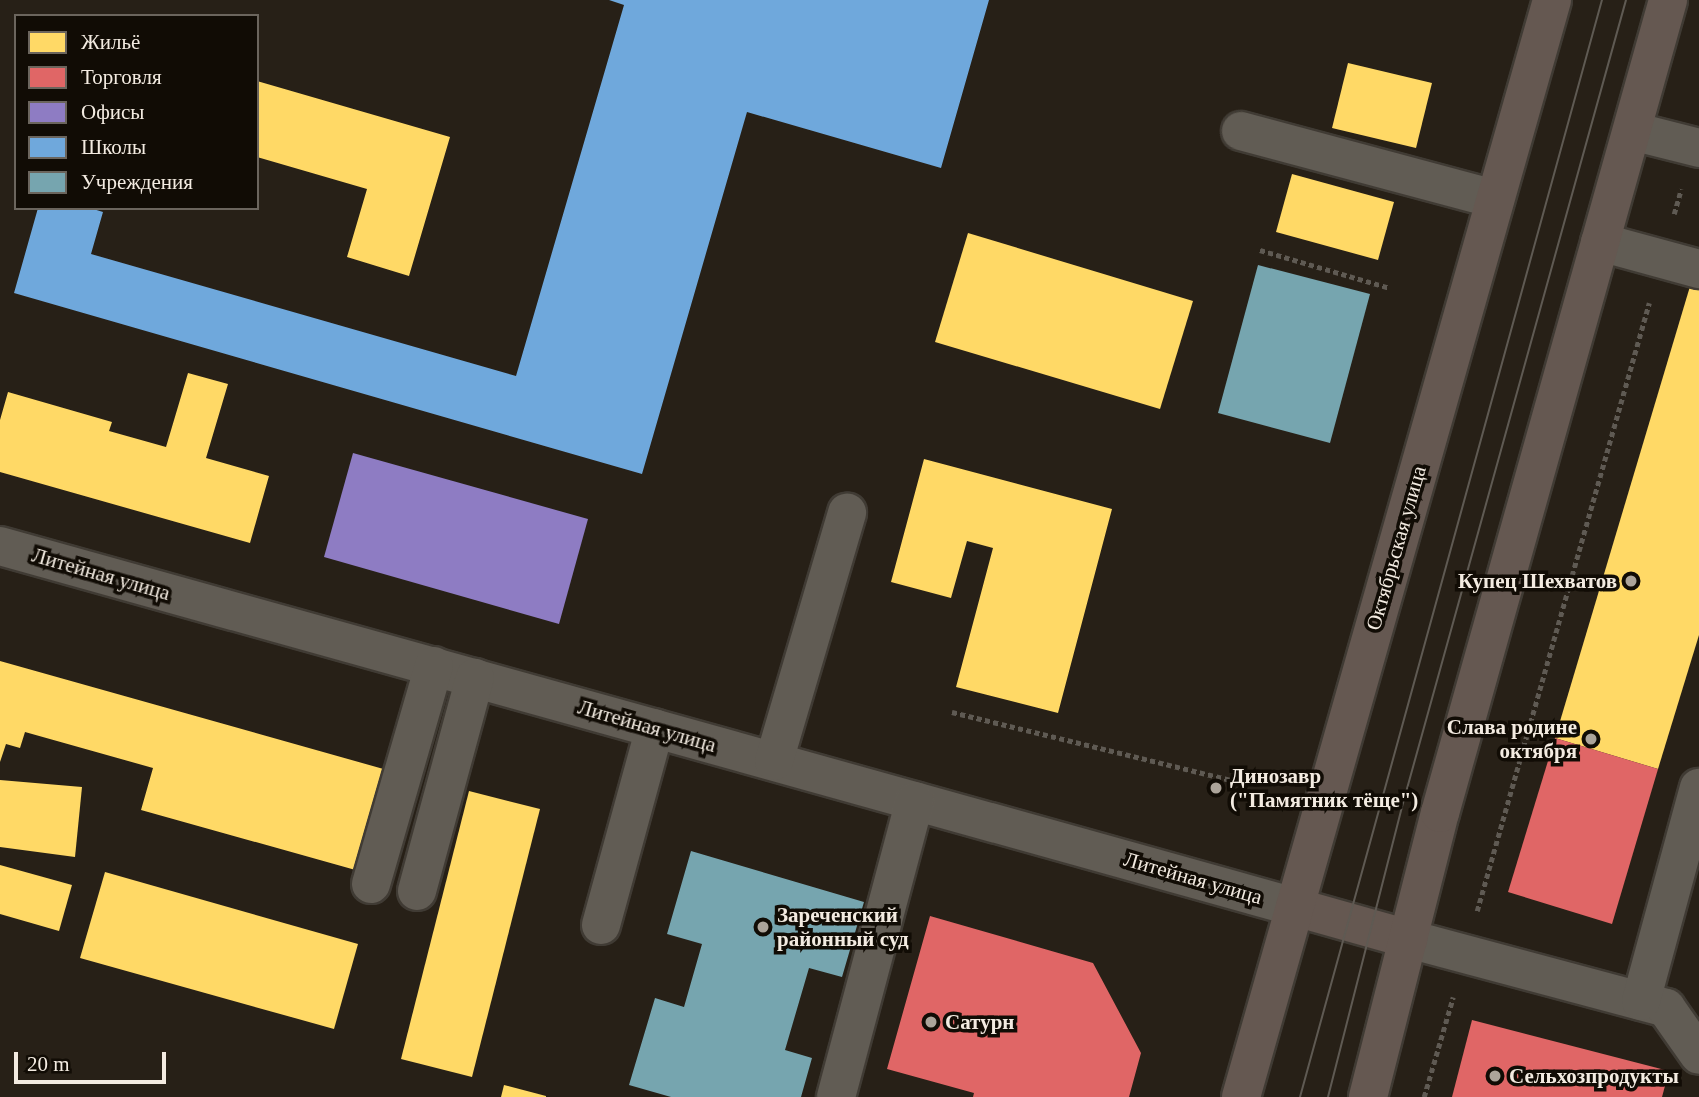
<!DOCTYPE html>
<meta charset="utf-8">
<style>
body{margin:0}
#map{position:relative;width:1699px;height:1097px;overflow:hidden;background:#272017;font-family:"Times New Roman",serif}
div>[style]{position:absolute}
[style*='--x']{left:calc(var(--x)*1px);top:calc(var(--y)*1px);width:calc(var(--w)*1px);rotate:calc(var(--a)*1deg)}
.homes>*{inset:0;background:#ffd966}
.shops>*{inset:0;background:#e06666}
.offices>*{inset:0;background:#8e7cc3}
.schools>*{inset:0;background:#6fa8dc}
.public>*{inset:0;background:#76a5af}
.path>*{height:4.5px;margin-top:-2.25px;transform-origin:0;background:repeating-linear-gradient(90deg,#5f5a53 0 5px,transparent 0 8.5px)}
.roads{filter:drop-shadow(2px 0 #403b34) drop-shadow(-2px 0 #403b34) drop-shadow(0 2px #403b34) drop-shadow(0 -2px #403b34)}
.minor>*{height:38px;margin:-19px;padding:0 19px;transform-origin:19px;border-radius:19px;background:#615c54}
.major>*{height:38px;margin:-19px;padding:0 19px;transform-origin:19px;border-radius:19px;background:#655851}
.tram>*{height:2px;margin:-1px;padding:0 1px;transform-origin:1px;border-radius:1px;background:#5f5a53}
.dots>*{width:19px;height:19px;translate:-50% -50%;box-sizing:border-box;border:4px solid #110c05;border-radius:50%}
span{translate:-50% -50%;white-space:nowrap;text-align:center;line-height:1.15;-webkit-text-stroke:7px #110c05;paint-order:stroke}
.street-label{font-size:21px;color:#f3ebe1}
.poi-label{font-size:21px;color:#f3ebe1;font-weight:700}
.right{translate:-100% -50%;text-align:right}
.left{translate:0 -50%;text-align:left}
.legend{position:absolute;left:14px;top:14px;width:245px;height:196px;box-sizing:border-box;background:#110c05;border:2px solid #6b655d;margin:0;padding:9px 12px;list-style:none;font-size:21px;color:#f3ebe1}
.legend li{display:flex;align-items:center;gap:14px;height:35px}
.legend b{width:35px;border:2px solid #6b655d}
.scale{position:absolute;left:14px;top:1052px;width:152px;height:32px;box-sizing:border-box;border:4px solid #f3ebe1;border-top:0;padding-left:9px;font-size:21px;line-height:24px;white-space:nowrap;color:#f3ebe1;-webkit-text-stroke:5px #110c05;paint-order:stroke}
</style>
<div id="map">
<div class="homes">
<div style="clip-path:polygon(1348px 63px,1432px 83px,1416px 148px,1332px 128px)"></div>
<div style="clip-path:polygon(257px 81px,450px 137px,409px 276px,347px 257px,367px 189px,257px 157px)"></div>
<div style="clip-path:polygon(1292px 174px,1394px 202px,1378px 260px,1276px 232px)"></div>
<div style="clip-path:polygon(968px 233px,1193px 301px,1160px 409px,935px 342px)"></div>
<div style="clip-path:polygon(1691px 283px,1699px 286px,1699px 635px,1658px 769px,1555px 738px)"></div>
<div style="clip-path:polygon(188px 373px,228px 384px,206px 458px,269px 476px,250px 543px,0 472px,0 420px,8px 392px,112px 422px,109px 431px,166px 447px)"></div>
<div style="clip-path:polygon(924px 459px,1112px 509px,1058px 713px,956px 687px,993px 548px,967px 541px,951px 598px,891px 582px)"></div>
<div style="clip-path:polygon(0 661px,387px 770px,359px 871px,141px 810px,153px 768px,25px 732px,20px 748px,6px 744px,0 762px)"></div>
<div style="clip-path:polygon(0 780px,82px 787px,75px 857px,0 847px)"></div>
<div style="clip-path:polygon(469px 791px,540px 809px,472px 1077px,401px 1059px)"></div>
<div style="clip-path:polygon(0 865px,72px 885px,59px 931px,0 914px)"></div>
<div style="clip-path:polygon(105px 872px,358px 944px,334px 1029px,80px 958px)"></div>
<div style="clip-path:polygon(504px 1085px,546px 1096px,546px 1097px,501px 1097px)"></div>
</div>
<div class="shops">
<div style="clip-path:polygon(1555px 738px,1658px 769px,1612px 924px,1508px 892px)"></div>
<div style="clip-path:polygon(930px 916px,1093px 963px,1141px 1053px,1129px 1097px,973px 1097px,974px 1093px,887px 1069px)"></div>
<div style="clip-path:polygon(1472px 1020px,1669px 1071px,1662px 1097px,1452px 1097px)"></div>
</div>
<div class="offices">
<div style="clip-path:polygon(353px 453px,588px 519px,559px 624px,324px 557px)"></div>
</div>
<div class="schools">
<div style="clip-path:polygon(609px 0,989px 0,941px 168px,747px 112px,642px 474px,14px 293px,38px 208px,90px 208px,103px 212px,91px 254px,516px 376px,624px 5px)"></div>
</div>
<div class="public">
<div style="clip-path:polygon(1258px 265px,1370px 294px,1330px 443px,1218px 413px)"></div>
<div style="clip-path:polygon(691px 851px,864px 902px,842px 977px,809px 968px,785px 1050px,812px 1058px,801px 1097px,671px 1097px,629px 1085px,655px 998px,684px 1007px,702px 944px,667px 934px)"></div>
</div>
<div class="path">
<div style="--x:1674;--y:214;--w:26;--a:-74"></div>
<div style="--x:1260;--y:250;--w:135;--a:16.3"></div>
<div style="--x:952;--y:712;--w:305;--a:13.7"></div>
<div style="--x:1477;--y:911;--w:632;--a:-74.2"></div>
<div style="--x:1424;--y:1097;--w:104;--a:-73.8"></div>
</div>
<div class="roads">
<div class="minor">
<div style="--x:1241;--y:131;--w:263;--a:15"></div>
<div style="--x:1632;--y:131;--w:69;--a:14.2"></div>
<div style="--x:1600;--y:242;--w:103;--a:15.3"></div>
<div style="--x:0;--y:546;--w:1344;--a:15.58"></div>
<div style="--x:774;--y:761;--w:259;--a:-73.6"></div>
<div style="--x:371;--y:884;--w:227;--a:-73.9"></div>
<div style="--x:417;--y:891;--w:221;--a:-74.8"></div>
<div style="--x:601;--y:925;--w:204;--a:-74.7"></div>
<div style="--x:1409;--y:939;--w:266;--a:15"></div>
<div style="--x:1666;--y:1008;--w:57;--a:54.9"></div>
<div style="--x:1641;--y:1001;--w:221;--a:-74.8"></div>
<div style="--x:836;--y:1097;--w:306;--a:-75.1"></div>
</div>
<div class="major">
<div style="--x:1295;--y:907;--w:118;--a:15.7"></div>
<div style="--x:1241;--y:1097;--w:1140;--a:-74.17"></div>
<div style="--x:1368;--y:1097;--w:293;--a:-75.8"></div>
<div style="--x:1440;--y:813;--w:844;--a:-74.33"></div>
</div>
</div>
<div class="tram">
<div style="--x:1300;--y:1097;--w:1138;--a:-74.61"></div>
<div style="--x:1328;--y:1097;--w:303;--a:-75.7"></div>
<div style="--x:1403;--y:803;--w:833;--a:-74.48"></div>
</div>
<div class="dots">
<div style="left:1631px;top:581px;background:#aca49a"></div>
<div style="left:1591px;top:739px;background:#aca49a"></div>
<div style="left:1216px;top:788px;background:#aca49a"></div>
<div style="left:763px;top:927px;background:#aca49a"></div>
<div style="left:931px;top:1022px;background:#aca49a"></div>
<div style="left:1495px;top:1076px;background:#aca49a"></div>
</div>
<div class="street-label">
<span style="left:1396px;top:548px;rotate:-74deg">Октябрьская улица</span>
<span style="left:101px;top:574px;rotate:16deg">Литейная улица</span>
<span style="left:647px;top:726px;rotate:16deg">Литейная улица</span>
<span style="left:1193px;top:878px;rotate:16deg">Литейная улица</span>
</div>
<div class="poi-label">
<span class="right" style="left:1617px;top:581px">Купец Шехватов</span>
<span class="right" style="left:1577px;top:739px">Слава родине<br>октября</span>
<span class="left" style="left:1230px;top:788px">Динозавр<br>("Памятник тёще")</span>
<span class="left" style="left:777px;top:927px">Зареченский<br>районный суд</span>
<span class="left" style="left:945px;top:1022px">Сатурн</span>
<span class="left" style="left:1509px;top:1076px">Сельхозпродукты</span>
</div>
<ul class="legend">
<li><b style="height:19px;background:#ffd966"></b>Жильё</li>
<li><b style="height:19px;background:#e06666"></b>Торговля</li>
<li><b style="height:19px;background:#8e7cc3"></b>Офисы</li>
<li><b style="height:19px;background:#6fa8dc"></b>Школы</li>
<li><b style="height:19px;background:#76a5af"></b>Учреждения</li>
</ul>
<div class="scale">20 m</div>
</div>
